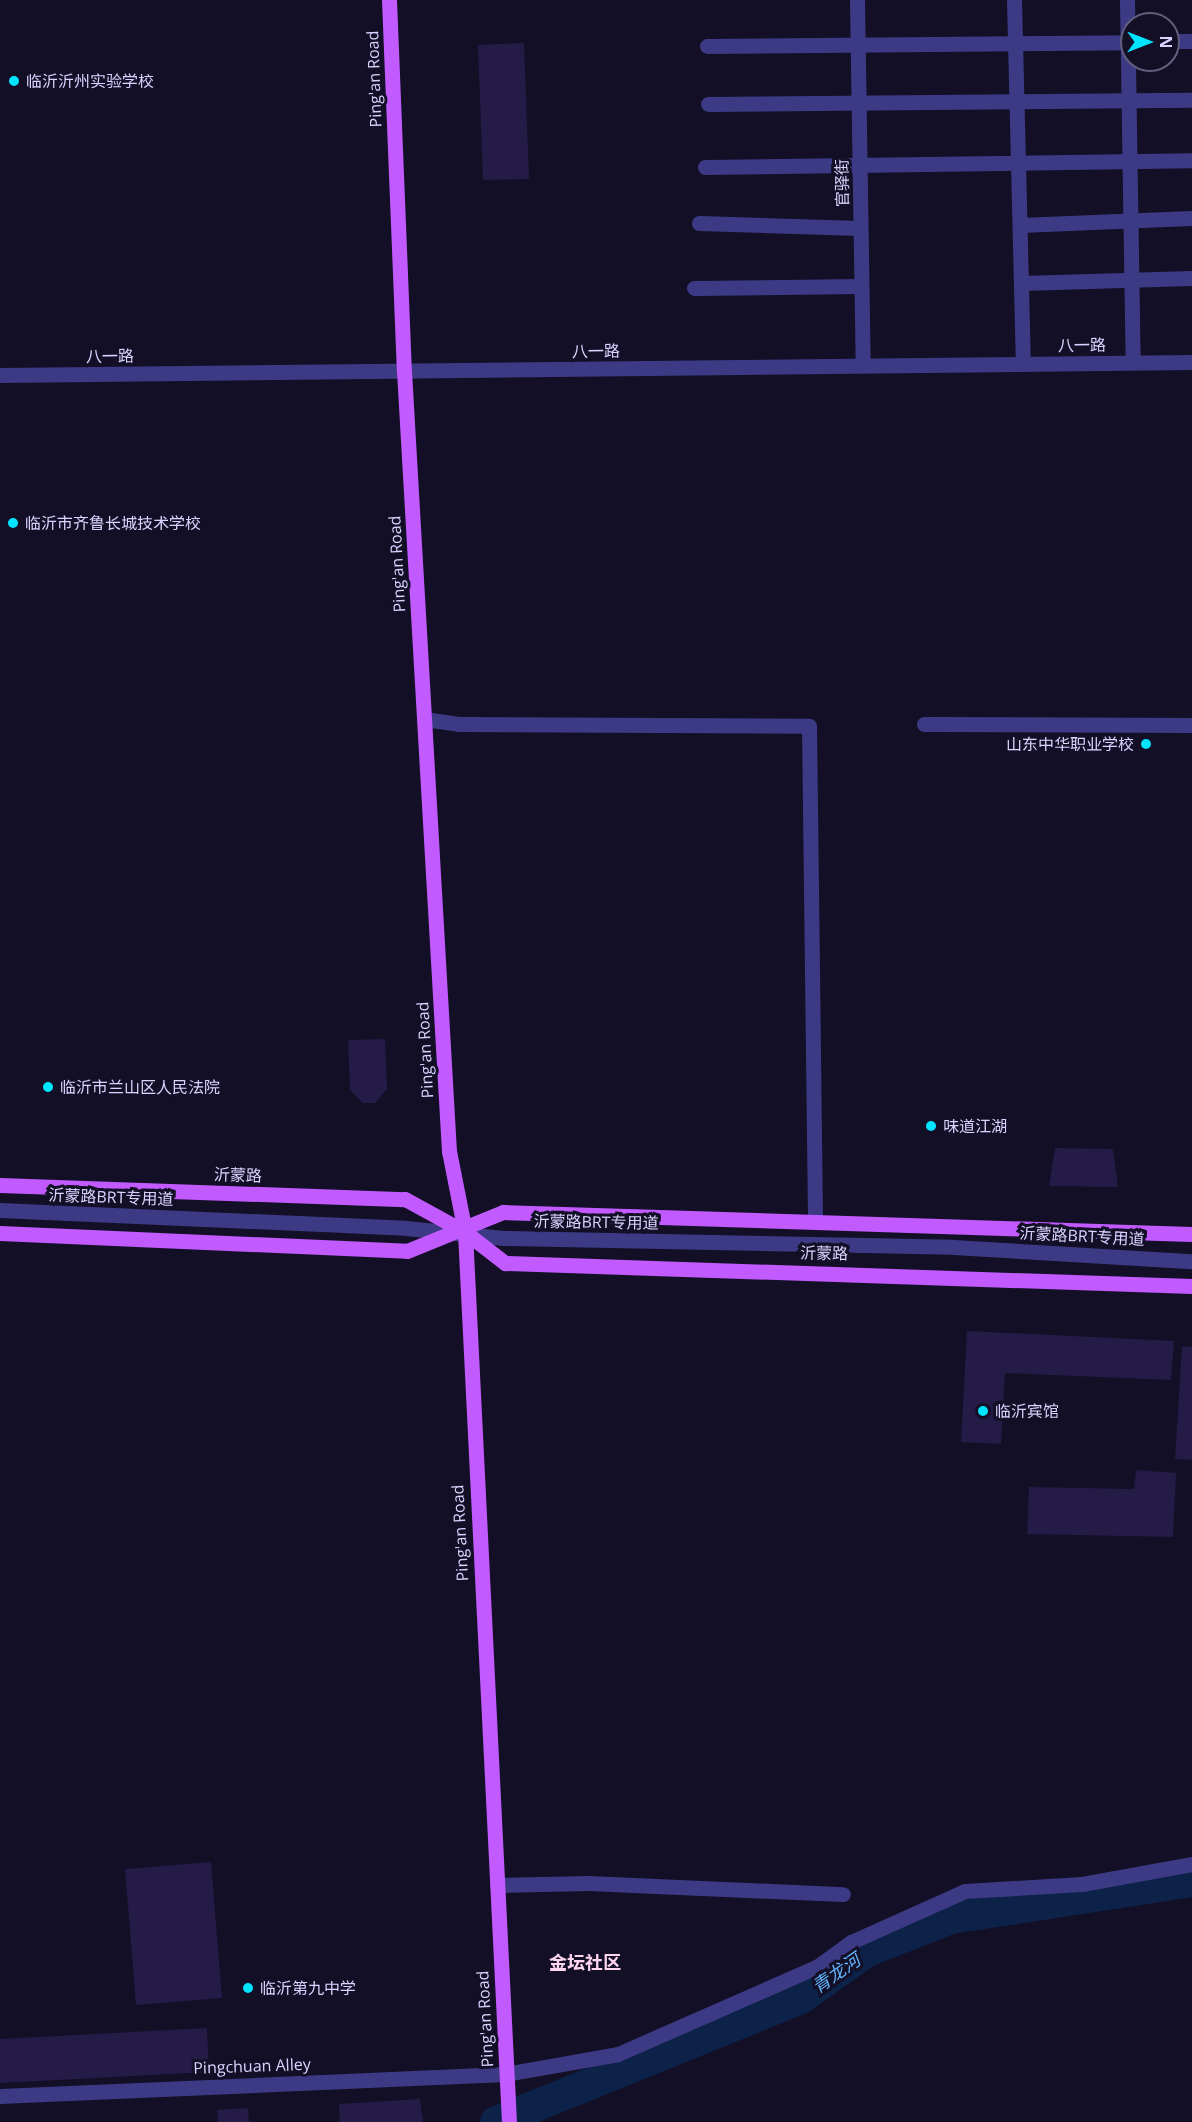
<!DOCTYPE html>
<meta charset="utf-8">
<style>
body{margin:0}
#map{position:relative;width:1192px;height:2122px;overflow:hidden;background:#130f26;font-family:"Open Sans","Noto Sans SC",sans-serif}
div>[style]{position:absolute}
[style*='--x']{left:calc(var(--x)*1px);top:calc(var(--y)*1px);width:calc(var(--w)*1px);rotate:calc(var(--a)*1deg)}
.river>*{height:32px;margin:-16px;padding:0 16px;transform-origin:16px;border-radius:16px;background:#0c2248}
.building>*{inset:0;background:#241b47}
.minor>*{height:15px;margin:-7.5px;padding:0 7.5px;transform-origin:7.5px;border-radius:7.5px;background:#3d3a85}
.major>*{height:15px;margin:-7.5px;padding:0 7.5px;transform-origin:7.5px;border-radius:7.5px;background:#c25bff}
.dots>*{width:16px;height:16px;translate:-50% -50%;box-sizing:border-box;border:3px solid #130f26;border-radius:50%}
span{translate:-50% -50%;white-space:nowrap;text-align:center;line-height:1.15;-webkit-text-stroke:6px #130f26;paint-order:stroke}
.street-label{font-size:16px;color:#d9d4ff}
.poi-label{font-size:16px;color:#d9d4ff}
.left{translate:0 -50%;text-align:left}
.right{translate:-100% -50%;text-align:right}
.neighbourhood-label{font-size:18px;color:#ffd6f0;font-weight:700}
.water-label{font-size:18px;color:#62b6ff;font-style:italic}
.north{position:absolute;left:1120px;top:12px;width:60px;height:60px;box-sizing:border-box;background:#130f26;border:2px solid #625e7d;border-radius:50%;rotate:90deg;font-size:16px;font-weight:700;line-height:24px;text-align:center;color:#d9d4ff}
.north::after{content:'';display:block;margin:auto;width:21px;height:27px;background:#00e5ff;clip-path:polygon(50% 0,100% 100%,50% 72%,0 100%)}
</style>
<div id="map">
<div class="river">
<div style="--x:496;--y:2122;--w:329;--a:-22.1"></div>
<div style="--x:801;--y:1998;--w:81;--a:-35.5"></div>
<div style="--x:867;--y:1951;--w:90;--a:-21.4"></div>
<div style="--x:951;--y:1918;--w:244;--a:-8.7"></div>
</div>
<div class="building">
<div style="clip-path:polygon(524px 43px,529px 179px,483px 180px,478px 45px)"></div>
<div style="clip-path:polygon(385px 1039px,387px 1089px,375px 1103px,363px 1103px,350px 1090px,348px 1040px)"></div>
<div style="clip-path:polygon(1055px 1148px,1113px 1149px,1118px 1187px,1049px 1186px)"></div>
<div style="clip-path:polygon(967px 1331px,1174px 1341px,1171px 1380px,1005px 1373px,1001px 1444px,961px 1442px)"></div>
<div style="clip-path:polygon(1182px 1346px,1192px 1347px,1192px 1460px,1175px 1459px)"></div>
<div style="clip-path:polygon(1136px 1470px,1176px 1473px,1173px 1537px,1027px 1534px,1029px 1487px,1134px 1489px)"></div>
<div style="clip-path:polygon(211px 1862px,222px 1998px,136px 2005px,125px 1869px)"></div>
<div style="clip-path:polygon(207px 2028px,209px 2072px,0 2083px,0 2039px)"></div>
<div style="clip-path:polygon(420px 2099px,423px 2122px,340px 2122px,339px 2104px)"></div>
<div style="clip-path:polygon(248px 2108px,249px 2122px,218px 2122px,217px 2110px)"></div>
</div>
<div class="minor">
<div style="--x:857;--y:0;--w:365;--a:89.1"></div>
<div style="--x:1014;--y:0;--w:364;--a:88.6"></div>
<div style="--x:1127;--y:0;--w:362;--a:89.1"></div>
<div style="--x:1168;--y:41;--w:24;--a:0"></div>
<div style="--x:707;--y:46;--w:425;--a:-0.5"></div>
<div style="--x:708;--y:104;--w:484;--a:-0.5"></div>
<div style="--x:705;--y:167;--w:487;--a:-0.8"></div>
<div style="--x:699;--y:223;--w:161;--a:1.8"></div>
<div style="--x:1020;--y:225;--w:172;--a:-2.3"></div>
<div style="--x:1021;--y:283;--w:171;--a:-1.7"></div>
<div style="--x:694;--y:288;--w:167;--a:-0.7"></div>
<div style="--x:0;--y:375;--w:1192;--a:-0.62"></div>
<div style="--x:424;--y:719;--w:35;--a:8"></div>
<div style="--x:459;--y:724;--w:350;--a:0.3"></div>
<div style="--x:809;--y:726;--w:492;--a:89.3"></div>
<div style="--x:924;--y:724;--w:268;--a:0.2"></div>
<div style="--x:0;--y:1210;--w:406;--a:2.5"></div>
<div style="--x:406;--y:1228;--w:98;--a:5.9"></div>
<div style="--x:503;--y:1238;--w:450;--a:1.1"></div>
<div style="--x:953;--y:1247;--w:239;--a:3.4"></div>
<div style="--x:497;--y:1885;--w:91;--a:-1.3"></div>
<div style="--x:588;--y:1883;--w:255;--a:2.5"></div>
<div style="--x:0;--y:2096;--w:506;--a:-2.49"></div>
<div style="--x:506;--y:2074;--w:114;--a:-10.1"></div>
<div style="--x:618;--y:2054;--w:219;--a:-23.7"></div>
<div style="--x:818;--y:1966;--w:41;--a:-36"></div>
<div style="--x:851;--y:1942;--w:125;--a:-24.1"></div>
<div style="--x:965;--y:1891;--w:117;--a:-3.4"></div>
<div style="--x:1082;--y:1884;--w:112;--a:-10.3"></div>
</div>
<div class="major">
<div style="--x:389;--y:0;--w:371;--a:87.7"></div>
<div style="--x:404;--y:371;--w:781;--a:86.7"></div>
<div style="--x:449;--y:1151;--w:83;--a:78.8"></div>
<div style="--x:465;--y:1232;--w:891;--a:87.17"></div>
<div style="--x:0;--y:1185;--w:405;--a:2"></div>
<div style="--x:405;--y:1199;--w:68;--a:28.8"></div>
<div style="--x:465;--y:1232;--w:51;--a:37.8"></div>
<div style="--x:505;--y:1263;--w:687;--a:1.92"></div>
<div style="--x:0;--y:1233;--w:407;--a:2.5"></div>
<div style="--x:407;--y:1251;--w:104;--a:-22.1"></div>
<div style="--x:503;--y:1212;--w:689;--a:1.83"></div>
</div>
<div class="dots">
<div style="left:14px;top:81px;background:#00e5ff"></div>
<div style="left:13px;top:523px;background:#00e5ff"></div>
<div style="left:1146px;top:744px;background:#00e5ff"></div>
<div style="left:48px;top:1087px;background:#00e5ff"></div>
<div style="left:931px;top:1126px;background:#00e5ff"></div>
<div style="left:983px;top:1411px;background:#00e5ff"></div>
<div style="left:248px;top:1988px;background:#00e5ff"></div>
</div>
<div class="street-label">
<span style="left:374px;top:79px;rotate:-92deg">Ping'an Road</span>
<span style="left:842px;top:183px;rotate:-91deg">官驿街</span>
<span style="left:1082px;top:345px;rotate:-1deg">八一路</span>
<span style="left:596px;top:351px;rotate:-1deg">八一路</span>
<span style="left:110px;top:356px;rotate:-1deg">八一路</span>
<span style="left:397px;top:564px;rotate:-93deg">Ping'an Road</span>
<span style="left:425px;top:1050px;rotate:-93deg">Ping'an Road</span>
<span style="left:238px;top:1175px;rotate:2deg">沂蒙路</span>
<span style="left:111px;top:1197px;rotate:2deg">沂蒙路BRT专用道</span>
<span style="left:596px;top:1222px;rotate:1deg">沂蒙路BRT专用道</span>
<span style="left:1082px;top:1236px;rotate:3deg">沂蒙路BRT专用道</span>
<span style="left:824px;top:1253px;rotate:1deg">沂蒙路</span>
<span style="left:460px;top:1533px;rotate:-93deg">Ping'an Road</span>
<span style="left:485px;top:2019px;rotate:-93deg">Ping'an Road</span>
<span style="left:252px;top:2066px;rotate:-2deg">Pingchuan Alley</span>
</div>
<div class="poi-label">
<span class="left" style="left:26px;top:81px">临沂沂州实验学校</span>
<span class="left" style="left:25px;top:523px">临沂市齐鲁长城技术学校</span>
<span class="right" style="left:1134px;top:744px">山东中华职业学校</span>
<span class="left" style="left:60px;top:1087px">临沂市兰山区人民法院</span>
<span class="left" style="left:943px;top:1126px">味道江湖</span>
<span class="left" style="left:995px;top:1411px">临沂宾馆</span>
<span class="left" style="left:260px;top:1988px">临沂第九中学</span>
</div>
<div class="neighbourhood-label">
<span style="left:585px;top:1962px">金坛社区</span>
</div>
<div class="water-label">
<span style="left:836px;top:1973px;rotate:-35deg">青龙河</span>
</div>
<div class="north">N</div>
</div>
